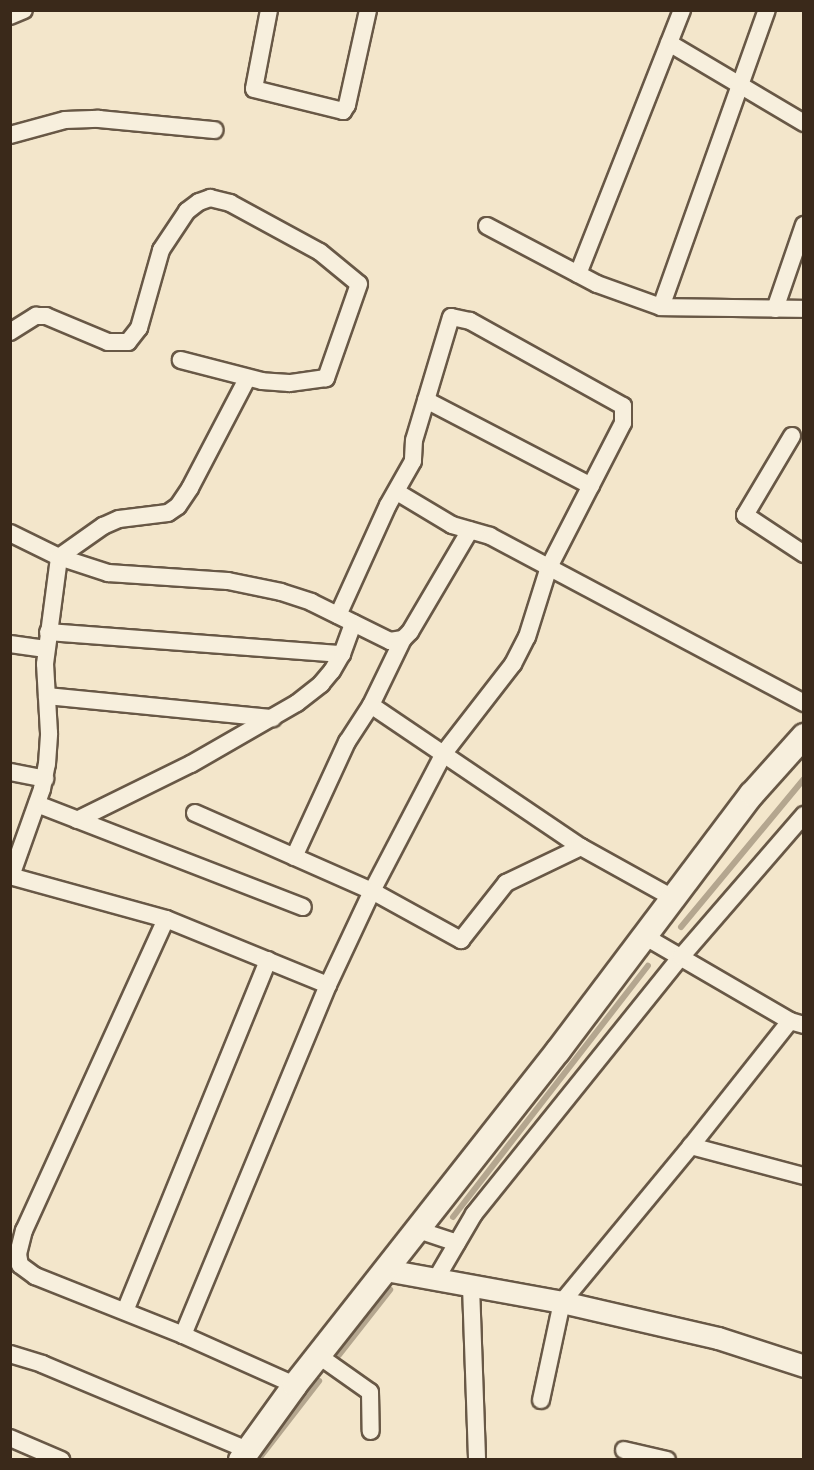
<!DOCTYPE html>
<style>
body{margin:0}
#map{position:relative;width:814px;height:1470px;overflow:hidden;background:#f3e6cb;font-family:"Gentium Book Plus",serif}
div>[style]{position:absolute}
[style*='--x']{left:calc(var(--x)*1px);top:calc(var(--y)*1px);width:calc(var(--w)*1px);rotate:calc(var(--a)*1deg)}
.stream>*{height:6px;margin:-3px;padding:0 3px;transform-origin:3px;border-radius:3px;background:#b4a68f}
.roads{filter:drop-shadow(2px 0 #685846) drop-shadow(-2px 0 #685846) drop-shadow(0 2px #685846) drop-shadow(0 -2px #685846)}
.minor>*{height:16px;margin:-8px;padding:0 8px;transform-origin:8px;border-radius:8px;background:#f7efdd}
.tertiary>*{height:21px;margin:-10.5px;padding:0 10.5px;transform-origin:10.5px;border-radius:10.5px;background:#f7efdd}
.secondary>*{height:24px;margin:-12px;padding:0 12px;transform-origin:12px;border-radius:12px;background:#f7efdd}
span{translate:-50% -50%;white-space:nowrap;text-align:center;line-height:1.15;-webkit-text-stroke:4.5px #f7efdd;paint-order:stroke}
.frame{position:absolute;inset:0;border:12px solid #3a291a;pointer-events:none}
</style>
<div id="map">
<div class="stream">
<div style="--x:681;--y:927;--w:192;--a:-50.3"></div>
<div style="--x:453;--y:1217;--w:318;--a:-52.2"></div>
<div style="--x:339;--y:1355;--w:83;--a:-51.9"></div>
<div style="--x:258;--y:1460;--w:100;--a:-52.3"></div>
</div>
<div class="roads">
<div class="minor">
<div style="--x:269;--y:10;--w:80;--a:100.8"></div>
<div style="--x:254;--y:89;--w:92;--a:13.9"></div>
<div style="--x:343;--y:111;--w:7;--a:-56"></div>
<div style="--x:347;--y:105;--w:97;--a:-77.5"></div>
<div style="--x:10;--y:16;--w:15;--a:-23"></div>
<div style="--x:669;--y:43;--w:157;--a:30.7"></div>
<div style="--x:10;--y:135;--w:57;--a:-15.3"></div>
<div style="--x:65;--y:120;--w:34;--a:-2"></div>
<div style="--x:99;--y:119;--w:116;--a:5.5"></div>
<div style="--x:487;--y:226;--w:124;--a:27.8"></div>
<div style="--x:597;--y:284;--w:68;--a:19.8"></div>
<div style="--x:661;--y:307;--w:143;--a:0.8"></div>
<div style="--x:578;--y:274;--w:284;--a:-68.5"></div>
<div style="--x:661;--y:307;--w:315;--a:-70.4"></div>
<div style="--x:775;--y:309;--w:89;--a:-71"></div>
<div style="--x:10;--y:332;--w:31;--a:-32"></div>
<div style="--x:36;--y:316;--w:10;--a:0"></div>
<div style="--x:46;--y:316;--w:67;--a:22.8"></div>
<div style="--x:108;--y:342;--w:20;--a:0"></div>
<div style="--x:128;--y:342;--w:18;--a:-52"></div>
<div style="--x:139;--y:328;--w:81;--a:-74.2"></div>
<div style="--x:161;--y:250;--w:47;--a:-56.3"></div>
<div style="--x:187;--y:211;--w:15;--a:-37"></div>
<div style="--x:199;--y:202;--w:12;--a:-20"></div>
<div style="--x:210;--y:198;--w:21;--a:14"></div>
<div style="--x:230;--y:203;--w:102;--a:28.6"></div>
<div style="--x:320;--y:252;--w:50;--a:39.4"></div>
<div style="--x:359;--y:284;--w:100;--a:109.3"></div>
<div style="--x:326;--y:378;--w:37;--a:172"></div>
<div style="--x:289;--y:383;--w:27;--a:-176"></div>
<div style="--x:262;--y:381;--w:84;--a:-165.5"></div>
<div style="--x:426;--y:400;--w:186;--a:27.5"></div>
<div style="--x:792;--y:436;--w:92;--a:120.7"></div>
<div style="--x:745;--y:515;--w:71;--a:33.5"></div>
<div style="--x:397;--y:492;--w:64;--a:31"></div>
<div style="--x:452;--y:525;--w:40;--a:16"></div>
<div style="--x:490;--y:536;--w:356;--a:28"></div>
<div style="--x:10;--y:533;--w:55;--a:26.1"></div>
<div style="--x:59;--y:557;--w:52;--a:18.1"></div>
<div style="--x:108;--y:573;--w:120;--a:3.8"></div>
<div style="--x:228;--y:581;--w:54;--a:11.7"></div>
<div style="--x:281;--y:592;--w:32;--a:18"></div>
<div style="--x:311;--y:602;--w:88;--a:26.3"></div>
<div style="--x:390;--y:641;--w:13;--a:-9"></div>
<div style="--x:403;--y:639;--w:10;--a:-45"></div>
<div style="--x:410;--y:632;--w:118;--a:-59.5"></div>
<div style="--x:48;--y:632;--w:295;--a:4.3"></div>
<div style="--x:10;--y:644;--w:36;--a:8"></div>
<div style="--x:47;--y:696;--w:227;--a:5.6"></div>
<div style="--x:371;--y:705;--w:254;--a:34.1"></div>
<div style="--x:10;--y:772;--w:36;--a:11"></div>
<div style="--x:37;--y:804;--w:285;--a:21.2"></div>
<div style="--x:195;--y:813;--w:193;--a:23.8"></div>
<div style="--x:372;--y:891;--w:156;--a:-62.4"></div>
<div style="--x:444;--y:753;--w:113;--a:-52.2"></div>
<div style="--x:513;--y:664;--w:30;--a:-63"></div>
<div style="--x:527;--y:637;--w:73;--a:-72.6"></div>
<div style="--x:549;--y:567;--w:162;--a:-62.8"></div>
<div style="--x:623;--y:423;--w:17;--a:-90"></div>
<div style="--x:623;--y:406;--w:175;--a:-150.9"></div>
<div style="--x:470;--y:321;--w:19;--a:-168"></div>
<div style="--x:451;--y:317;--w:128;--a:106.7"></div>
<div style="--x:414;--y:440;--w:21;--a:93"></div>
<div style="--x:413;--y:461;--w:51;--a:119.6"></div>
<div style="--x:388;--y:505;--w:121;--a:114.4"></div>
<div style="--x:77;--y:820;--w:127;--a:-26.2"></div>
<div style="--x:191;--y:764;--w:122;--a:-29.9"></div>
<div style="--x:297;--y:703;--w:31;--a:-38"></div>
<div style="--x:321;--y:684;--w:17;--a:-50"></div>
<div style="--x:332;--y:671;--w:20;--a:-60"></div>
<div style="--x:342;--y:654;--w:33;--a:-70"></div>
<div style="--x:294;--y:857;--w:127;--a:-65.3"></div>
<div style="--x:347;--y:742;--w:44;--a:-57"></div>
<div style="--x:371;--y:705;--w:73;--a:-64.1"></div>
<div style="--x:10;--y:876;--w:162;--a:15.4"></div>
<div style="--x:166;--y:919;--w:175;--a:22.2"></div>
<div style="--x:328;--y:985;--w:104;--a:-64.9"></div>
<div style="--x:372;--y:891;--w:102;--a:28.8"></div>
<div style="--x:461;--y:940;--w:73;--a:-51.7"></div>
<div style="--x:506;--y:883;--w:83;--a:-25.6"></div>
<div style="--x:581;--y:847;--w:105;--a:29"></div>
<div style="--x:11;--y:876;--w:92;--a:-70.4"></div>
<div style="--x:42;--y:789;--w:25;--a:-79"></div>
<div style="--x:47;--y:764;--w:31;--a:-86"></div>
<div style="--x:49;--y:733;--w:69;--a:-93.3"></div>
<div style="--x:45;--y:664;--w:108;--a:-82.5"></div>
<div style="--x:59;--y:557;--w:54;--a:-35.2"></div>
<div style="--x:103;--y:526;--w:17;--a:-24"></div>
<div style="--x:119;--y:519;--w:49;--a:-7"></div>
<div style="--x:168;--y:513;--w:12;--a:-35"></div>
<div style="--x:178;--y:506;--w:22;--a:-56"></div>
<div style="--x:190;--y:488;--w:123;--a:-62.4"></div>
<div style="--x:166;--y:919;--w:342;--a:114.5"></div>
<div style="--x:24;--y:1230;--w:25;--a:104"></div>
<div style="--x:18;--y:1254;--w:11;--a:80"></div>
<div style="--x:20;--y:1265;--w:19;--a:36"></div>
<div style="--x:35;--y:1276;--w:159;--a:21.7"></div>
<div style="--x:183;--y:1335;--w:123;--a:24.1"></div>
<div style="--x:644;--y:936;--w:169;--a:30.2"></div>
<div style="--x:790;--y:1021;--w:15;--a:16"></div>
<div style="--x:691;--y:1146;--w:117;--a:14.9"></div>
<div style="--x:418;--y:1230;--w:41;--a:18.4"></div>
<div style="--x:436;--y:1279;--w:75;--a:-59.7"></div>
<div style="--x:474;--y:1214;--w:330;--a:-51.2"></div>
<div style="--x:681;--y:957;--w:188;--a:-49.1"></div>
<div style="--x:471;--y:1286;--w:174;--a:88"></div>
<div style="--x:125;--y:1311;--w:379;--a:-67.8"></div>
<div style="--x:183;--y:1335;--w:379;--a:-67.5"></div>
<div style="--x:10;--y:1354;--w:34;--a:17"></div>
<div style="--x:42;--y:1364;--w:223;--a:22.7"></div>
<div style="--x:319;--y:1356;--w:62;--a:35.2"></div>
<div style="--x:370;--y:1392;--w:39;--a:89"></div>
<div style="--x:541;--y:1400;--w:100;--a:-77.9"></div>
<div style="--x:562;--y:1302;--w:202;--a:-50.4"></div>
<div style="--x:691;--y:1146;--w:159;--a:-51.6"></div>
<div style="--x:10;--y:1438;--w:56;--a:23.3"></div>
<div style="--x:624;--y:1450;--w:44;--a:13.1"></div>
</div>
<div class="tertiary">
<div style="--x:386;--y:1270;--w:179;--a:10.3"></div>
<div style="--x:562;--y:1302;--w:160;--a:13"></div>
<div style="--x:718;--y:1338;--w:90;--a:18"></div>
</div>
<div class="secondary">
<div style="--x:241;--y:1460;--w:92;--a:-54.2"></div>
<div style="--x:295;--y:1385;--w:425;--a:-51.8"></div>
<div style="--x:558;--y:1051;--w:322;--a:-53"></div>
<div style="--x:752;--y:794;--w:78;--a:-48.1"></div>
</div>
</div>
<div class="frame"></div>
</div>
